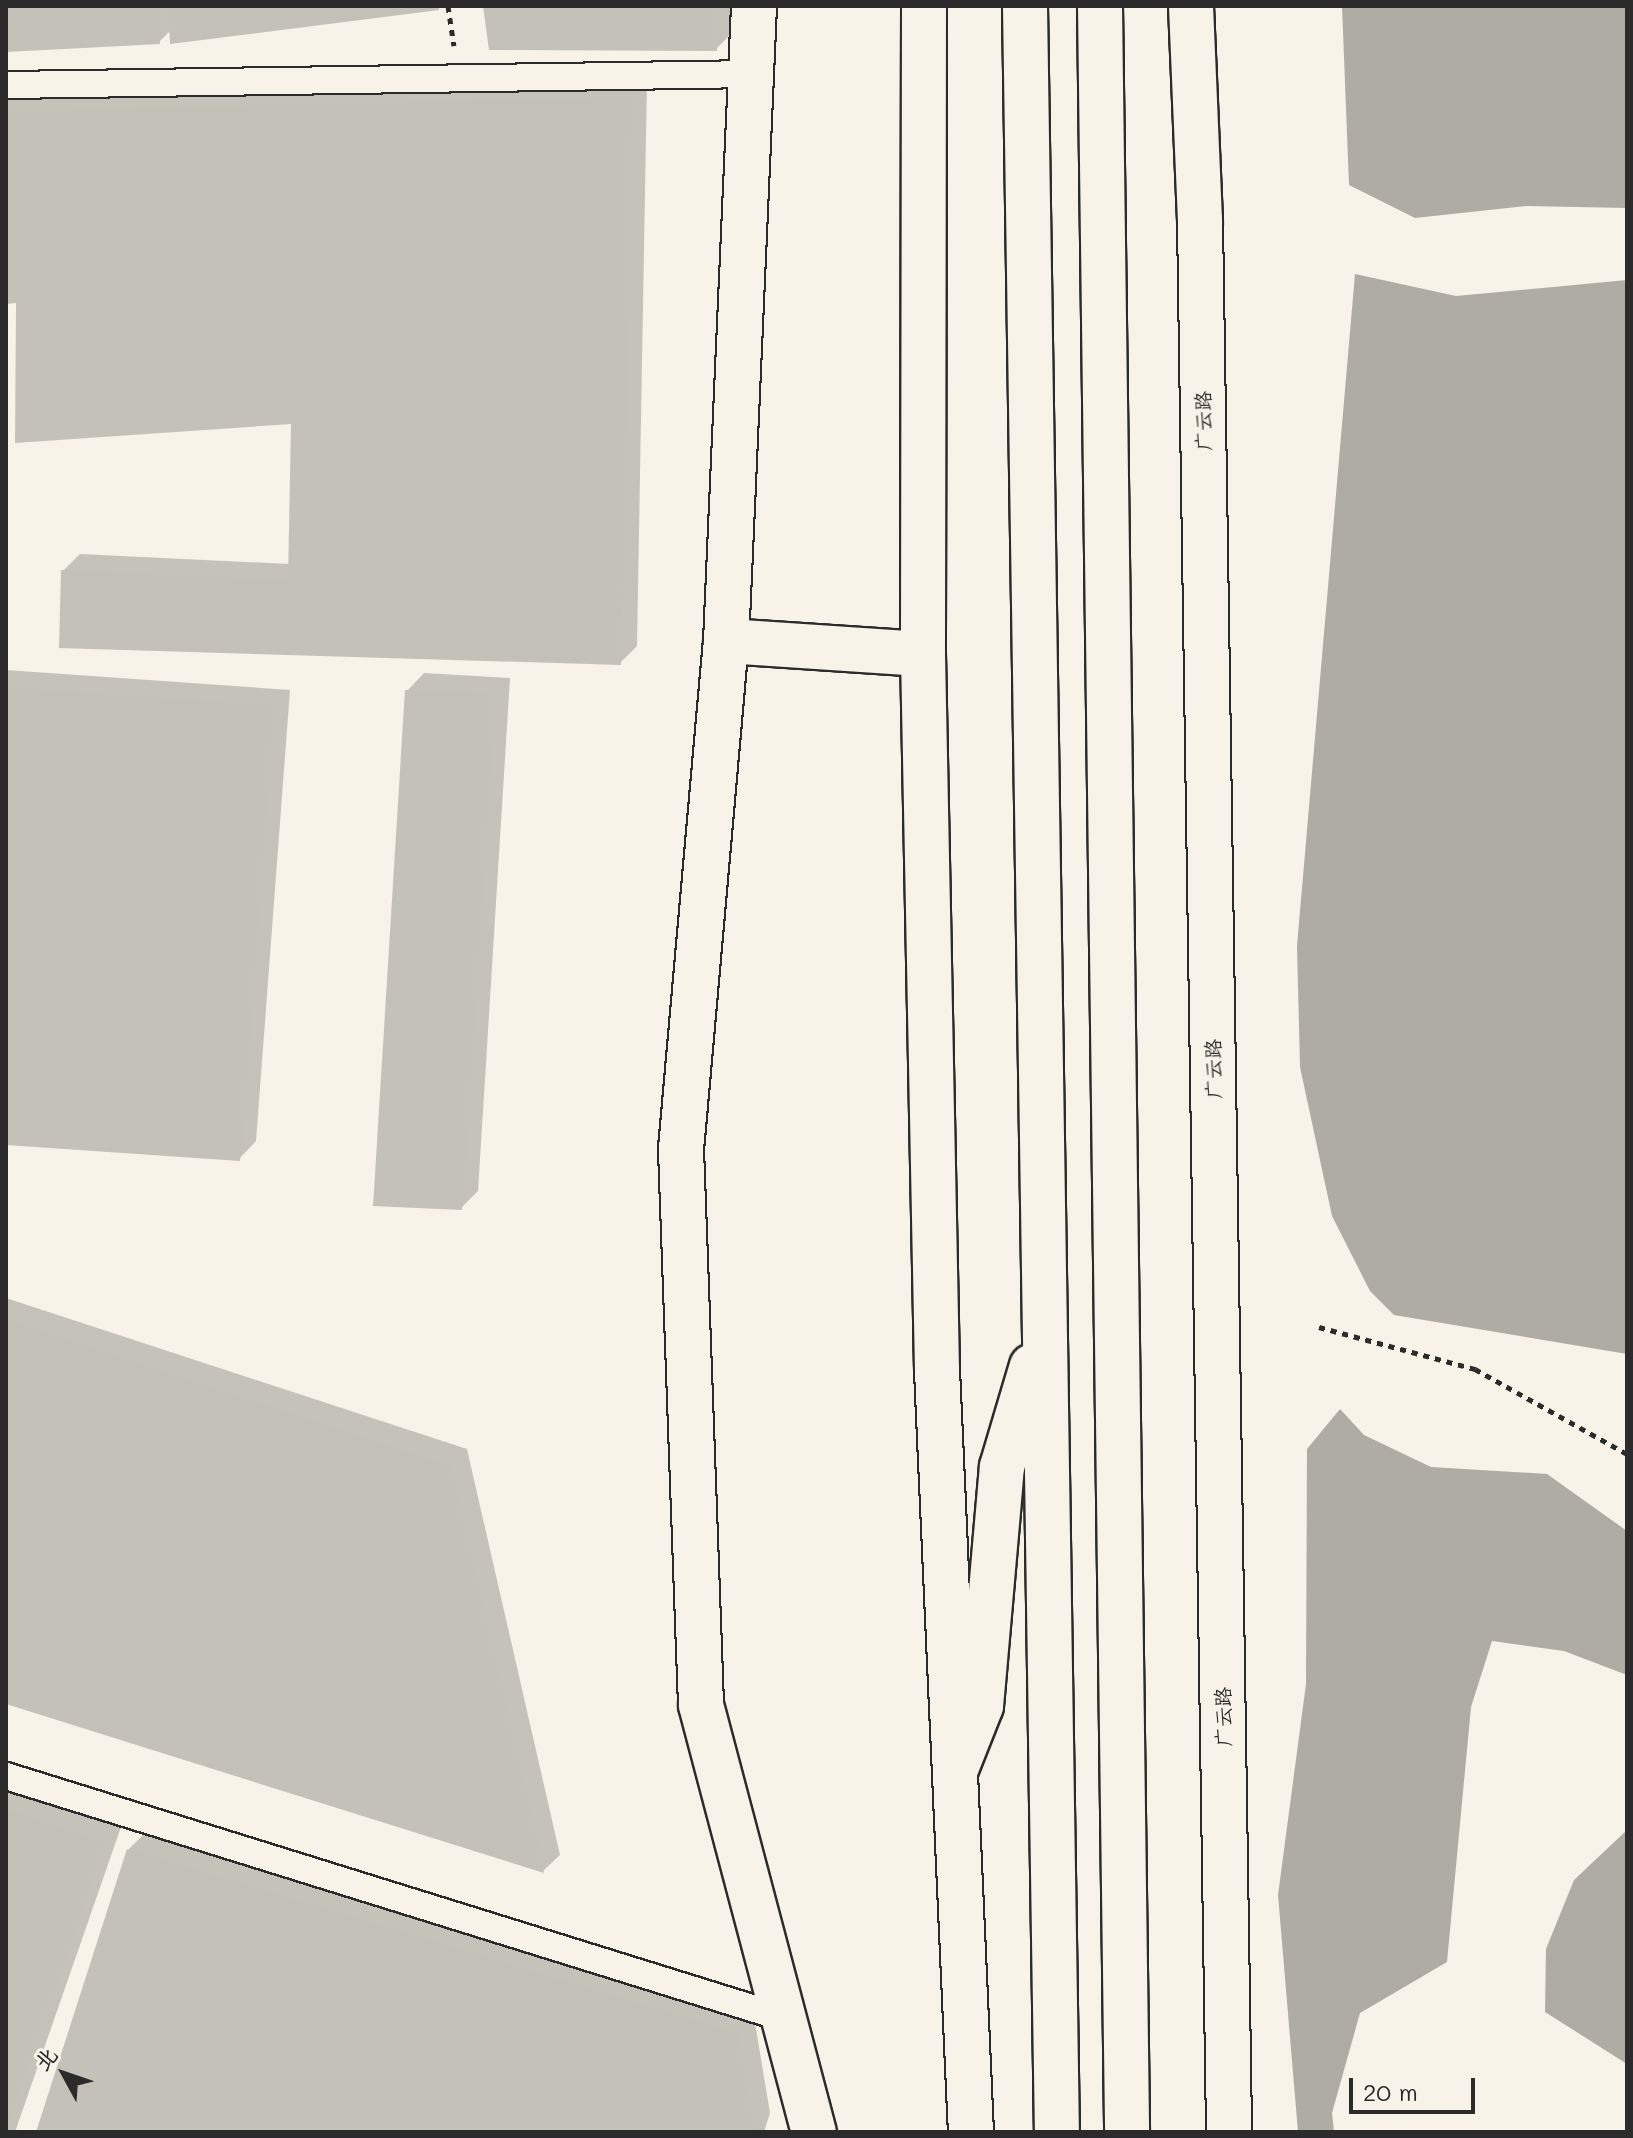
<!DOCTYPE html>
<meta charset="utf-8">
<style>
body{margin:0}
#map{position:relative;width:1633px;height:2138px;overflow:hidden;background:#f7f3e8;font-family:Mali,"LXGW WenKai TC",sans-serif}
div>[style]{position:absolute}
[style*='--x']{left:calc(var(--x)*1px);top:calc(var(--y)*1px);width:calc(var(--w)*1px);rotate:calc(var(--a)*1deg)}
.water>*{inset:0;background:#afaca4}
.shadow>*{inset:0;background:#0003}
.building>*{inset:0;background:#c4c1b9}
.path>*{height:5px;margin-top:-2.5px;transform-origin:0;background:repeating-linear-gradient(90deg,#2b2b2b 0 6px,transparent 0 12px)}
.roads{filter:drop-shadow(2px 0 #2b2b2b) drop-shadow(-2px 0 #2b2b2b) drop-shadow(0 2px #2b2b2b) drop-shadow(0 -2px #2b2b2b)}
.lane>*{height:26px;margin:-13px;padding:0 13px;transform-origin:13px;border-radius:13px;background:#f7f3e8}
.street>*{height:44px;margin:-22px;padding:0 22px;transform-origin:22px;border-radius:22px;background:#f7f3e8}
.secondary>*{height:44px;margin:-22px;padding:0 22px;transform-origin:22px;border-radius:22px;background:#f7f3e8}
.primary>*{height:44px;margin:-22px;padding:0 22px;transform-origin:22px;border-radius:22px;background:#f7f3e8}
span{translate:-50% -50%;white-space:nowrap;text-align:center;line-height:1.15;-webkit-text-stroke:7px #f7f3e8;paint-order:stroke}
.street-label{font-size:20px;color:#2b2b2b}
.frame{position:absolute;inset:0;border:8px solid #2b2b2b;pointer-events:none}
.north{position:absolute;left:24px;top:2034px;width:80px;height:80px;-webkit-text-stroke:6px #f7f3e8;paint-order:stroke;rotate:310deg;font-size:22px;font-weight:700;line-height:32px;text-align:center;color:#2b2b2b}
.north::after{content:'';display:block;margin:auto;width:28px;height:36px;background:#2b2b2b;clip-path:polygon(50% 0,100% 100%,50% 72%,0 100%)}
.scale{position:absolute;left:1349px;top:2078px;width:126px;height:36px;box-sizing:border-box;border:4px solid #2b2b2b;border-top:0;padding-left:10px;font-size:24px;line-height:28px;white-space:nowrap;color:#2b2b2b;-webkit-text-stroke:6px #f7f3e8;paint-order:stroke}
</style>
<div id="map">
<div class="water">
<div style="clip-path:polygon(1342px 6px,1627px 6px,1627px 208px,1527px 206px,1415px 218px,1349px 185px)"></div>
<div style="clip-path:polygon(1355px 274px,1456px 296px,1627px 280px,1627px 1354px,1394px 1315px,1370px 1291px,1332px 1216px,1300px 1067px,1297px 946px)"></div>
<div style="clip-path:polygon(1340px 1409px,1364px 1435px,1431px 1467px,1547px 1474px,1627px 1531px,1627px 1675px,1564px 1651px,1492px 1641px,1471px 1707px,1447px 1962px,1360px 2013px,1332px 2113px,1334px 2132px,1298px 2132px,1278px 1895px,1306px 1684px,1307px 1449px)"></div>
<div style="clip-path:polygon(1627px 1830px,1627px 2064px,1545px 2012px,1546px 1949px,1574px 1880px)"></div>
</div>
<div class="shadow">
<div style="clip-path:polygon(6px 6px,440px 6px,171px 30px,159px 42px,6px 50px)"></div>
<div style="clip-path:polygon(485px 6px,734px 6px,733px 32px,716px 49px)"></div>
<div style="clip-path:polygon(647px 80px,637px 646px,620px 663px,63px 571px,80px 554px,290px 564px,293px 422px,18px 301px,6px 302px,6px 96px)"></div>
<div style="clip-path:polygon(6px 670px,290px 690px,256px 1141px,239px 1159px,6px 1143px)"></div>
<div style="clip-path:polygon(424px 673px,510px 678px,478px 1191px,461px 1208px,407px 691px)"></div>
<div style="clip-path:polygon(6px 1298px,467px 1449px,560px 1855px,543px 1871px,6px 1702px)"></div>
<div style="clip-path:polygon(6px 1787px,121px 1827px,15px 2132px,6px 2132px)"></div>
<div style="clip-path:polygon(145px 1833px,754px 2017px,770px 2113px,764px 2132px,38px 2132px,128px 1850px)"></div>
</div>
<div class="building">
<div style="clip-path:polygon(6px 6px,158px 6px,160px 44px,6px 52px)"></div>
<div style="clip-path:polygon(168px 6px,439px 6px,439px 10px,170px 44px)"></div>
<div style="clip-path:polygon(483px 6px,718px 6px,717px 51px,489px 50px)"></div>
<div style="clip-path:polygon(631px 97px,621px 665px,59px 648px,61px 570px,288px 581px,291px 424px,15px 443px,16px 303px,6px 304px,6px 112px)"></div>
<div style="clip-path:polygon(6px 688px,273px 706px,240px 1161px,6px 1145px)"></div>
<div style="clip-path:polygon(405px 690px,494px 694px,462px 1210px,373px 1206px)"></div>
<div style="clip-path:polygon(6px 1320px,450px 1466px,544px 1873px,6px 1704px)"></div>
<div style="clip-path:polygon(6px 1809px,105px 1844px,6px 2127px)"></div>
<div style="clip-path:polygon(127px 1849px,737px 2033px,753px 2132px,36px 2132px)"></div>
</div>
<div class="path">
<div style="--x:448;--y:6;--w:40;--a:81.5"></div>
<div style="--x:1319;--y:1327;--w:162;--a:15.1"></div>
<div style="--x:1475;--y:1369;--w:174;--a:29.2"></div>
</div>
<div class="roads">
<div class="lane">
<div style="--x:6;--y:85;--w:746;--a:-0.84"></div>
<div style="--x:6;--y:1776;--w:815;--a:17.28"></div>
</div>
<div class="street">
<div style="--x:754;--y:6;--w:636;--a:92.52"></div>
<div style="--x:726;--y:641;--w:510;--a:95.06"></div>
<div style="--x:681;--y:1149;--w:556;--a:87.94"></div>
<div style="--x:701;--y:1705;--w:442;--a:75.2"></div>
<div style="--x:726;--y:641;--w:197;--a:3.8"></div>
</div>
<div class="secondary">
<div style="--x:924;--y:6;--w:648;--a:90.09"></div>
<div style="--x:923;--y:654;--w:716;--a:88.88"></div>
<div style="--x:937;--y:1370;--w:763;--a:87.45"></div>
<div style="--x:1191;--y:6;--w:214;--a:87.6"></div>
<div style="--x:1200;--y:220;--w:1912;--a:89.13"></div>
</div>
<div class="primary">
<div style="--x:1025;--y:6;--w:2126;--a:89.14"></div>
<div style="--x:1100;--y:6;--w:2126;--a:89.27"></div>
<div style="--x:956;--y:1769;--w:68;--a:-68.4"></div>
<div style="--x:981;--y:1706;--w:240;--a:-85"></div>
<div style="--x:1002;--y:1467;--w:105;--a:-73.5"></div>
</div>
</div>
<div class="street-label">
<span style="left:1203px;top:421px;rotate:-91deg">广云路</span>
<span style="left:1213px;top:1069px;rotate:-91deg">广云路</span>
<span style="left:1223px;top:1717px;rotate:-91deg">广云路</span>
</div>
<div class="frame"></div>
<div class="north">北</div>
<div class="scale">20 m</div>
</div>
